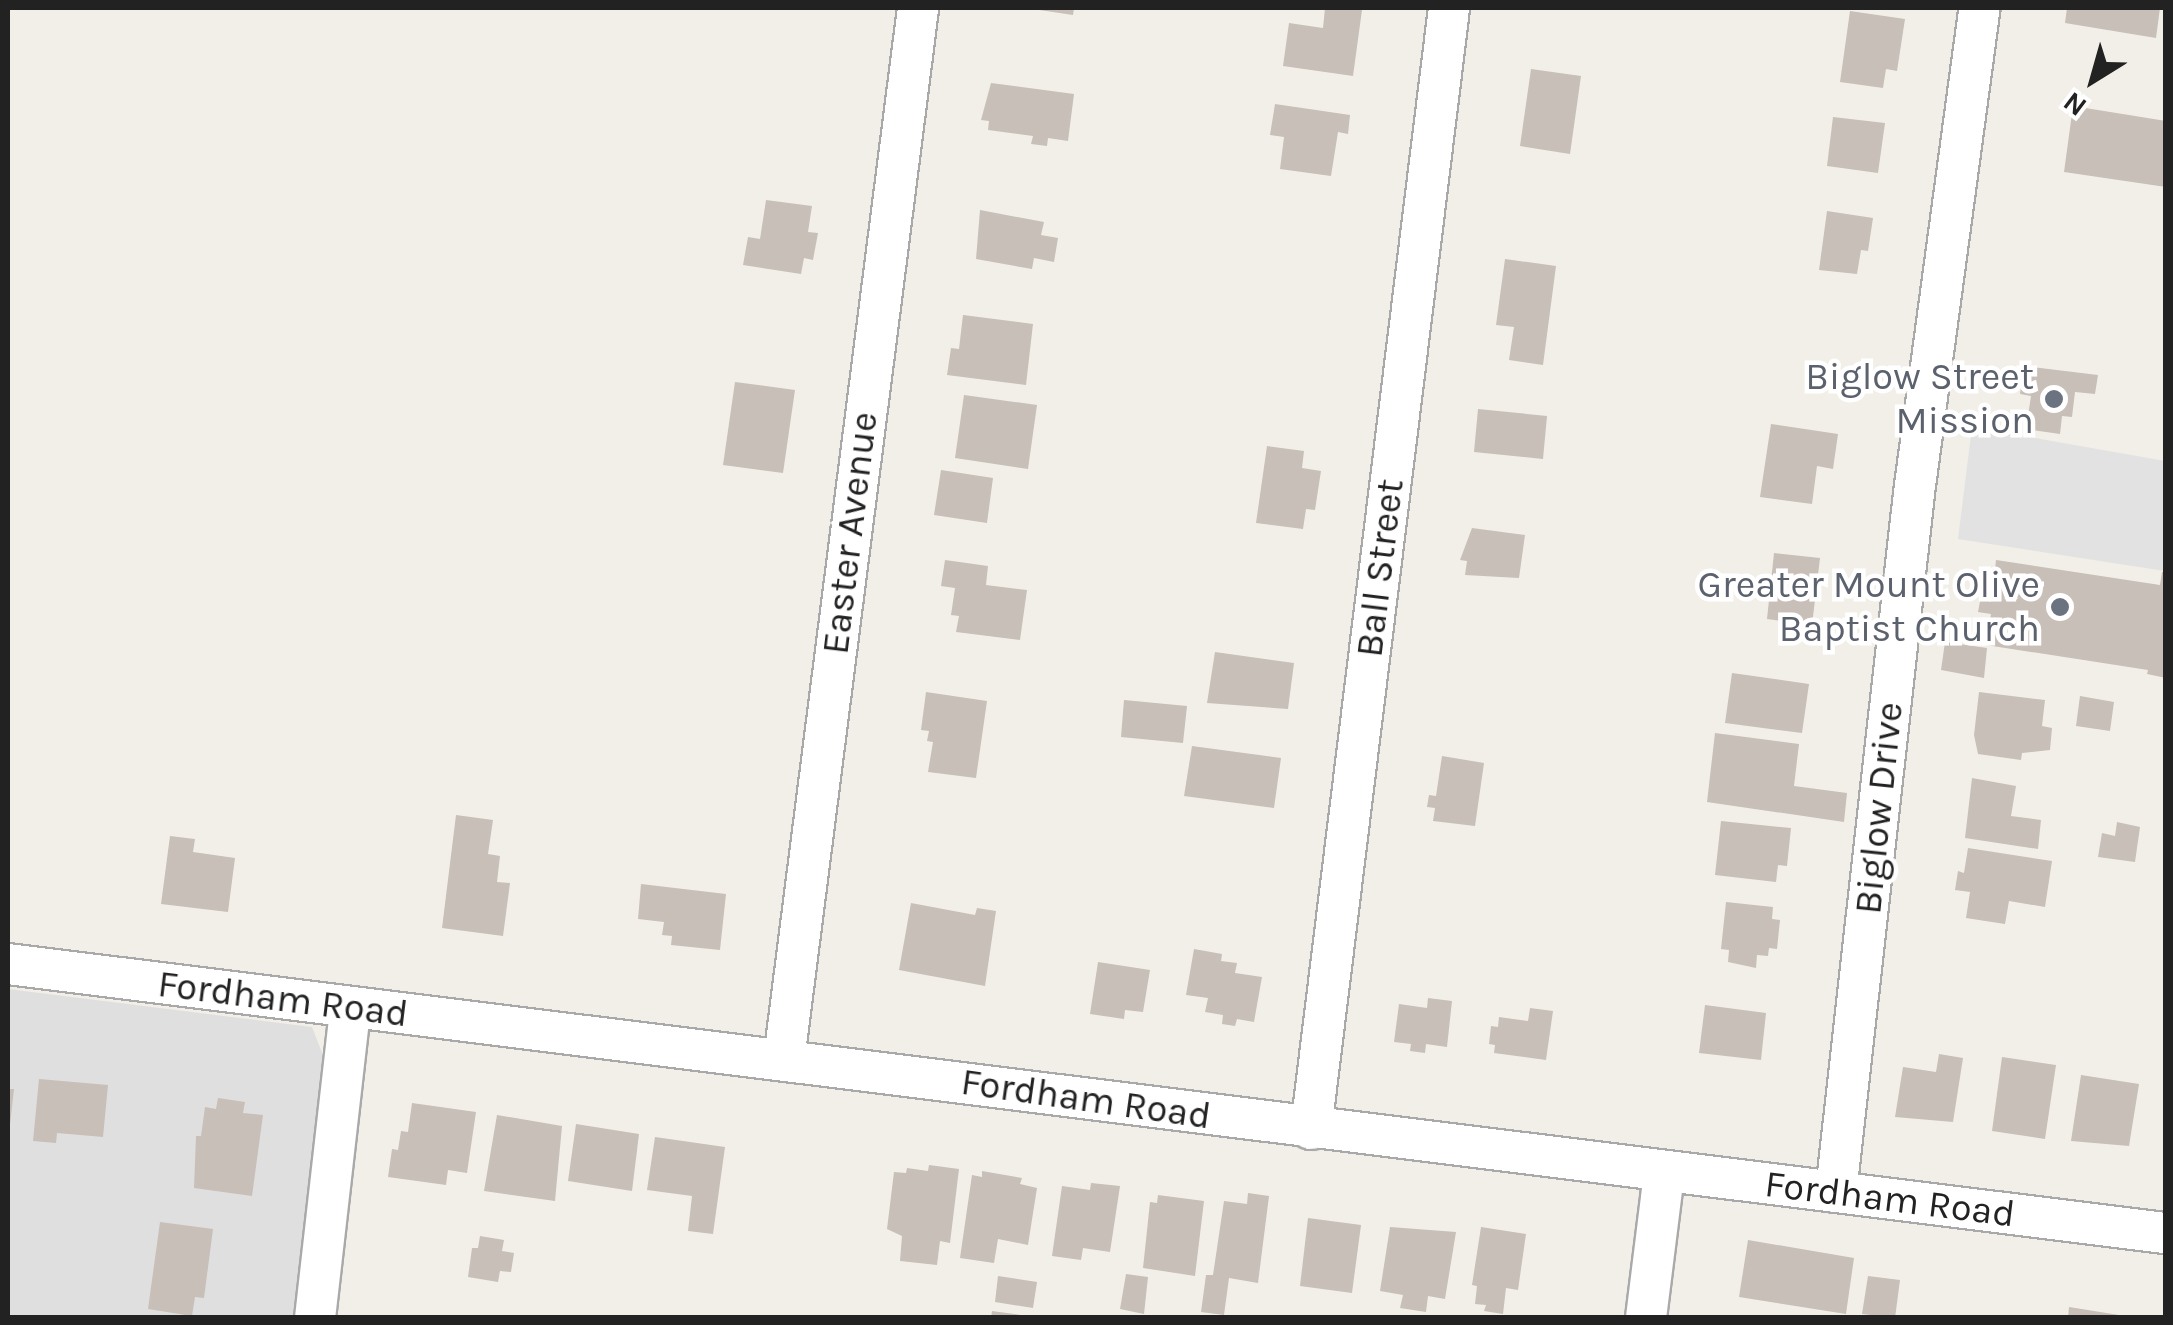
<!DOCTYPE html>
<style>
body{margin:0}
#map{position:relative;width:2173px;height:1325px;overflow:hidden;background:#f2efe9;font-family:Karla,sans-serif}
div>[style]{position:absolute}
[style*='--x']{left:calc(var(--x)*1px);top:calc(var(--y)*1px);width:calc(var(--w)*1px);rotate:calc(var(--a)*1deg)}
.residential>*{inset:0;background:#e0dfdf}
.parking>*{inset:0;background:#e2e2e2}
.building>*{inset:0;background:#c7bfb8}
.roads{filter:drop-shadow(2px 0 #a9a9a9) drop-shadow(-2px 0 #a9a9a9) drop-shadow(0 2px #a9a9a9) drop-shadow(0 -2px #a9a9a9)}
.minor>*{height:40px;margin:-20px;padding:0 20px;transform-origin:20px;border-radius:20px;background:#fff}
.dots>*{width:28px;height:28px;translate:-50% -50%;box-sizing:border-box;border:5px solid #fff;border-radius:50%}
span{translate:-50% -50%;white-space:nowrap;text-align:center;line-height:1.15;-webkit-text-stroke:9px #fff;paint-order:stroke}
.worship-label{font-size:38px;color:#5b616d}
.right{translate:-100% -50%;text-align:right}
.street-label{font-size:38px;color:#222}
.frame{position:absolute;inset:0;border:10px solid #222;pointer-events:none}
.north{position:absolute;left:2043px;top:30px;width:100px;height:100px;-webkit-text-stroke:8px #fff;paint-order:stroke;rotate:217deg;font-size:28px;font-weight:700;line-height:40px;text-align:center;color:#222}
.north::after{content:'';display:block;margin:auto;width:35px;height:45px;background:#222;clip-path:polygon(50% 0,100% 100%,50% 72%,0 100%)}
</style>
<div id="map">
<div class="residential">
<div style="clip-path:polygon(8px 989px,312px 1027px,330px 1073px,299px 1317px,8px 1318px)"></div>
</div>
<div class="parking">
<div style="clip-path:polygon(1972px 427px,2165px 461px,2165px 571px,1958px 539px)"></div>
</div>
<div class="building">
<div style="clip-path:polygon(1026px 8px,1074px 8px,1073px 15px)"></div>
<div style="clip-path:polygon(1325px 8px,1362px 10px,1353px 76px,1283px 66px,1289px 23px,1323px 28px)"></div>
<div style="clip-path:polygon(2067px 8px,2160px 8px,2156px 38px,2065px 23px)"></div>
<div style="clip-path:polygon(1850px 11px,1905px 19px,1897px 71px,1886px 69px,1883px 88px,1840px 82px)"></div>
<div style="clip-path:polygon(1531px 69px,1581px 76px,1570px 154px,1520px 146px)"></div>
<div style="clip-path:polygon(991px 83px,1074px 94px,1068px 141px,1048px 138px,1047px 146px,1031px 144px,1033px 136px,988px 130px,989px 121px,981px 120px)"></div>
<div style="clip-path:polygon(1275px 104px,1350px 115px,1348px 134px,1338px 132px,1331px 176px,1280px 169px,1284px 137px,1270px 135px)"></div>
<div style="clip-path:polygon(2073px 106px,2166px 121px,2166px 187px,2064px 172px)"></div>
<div style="clip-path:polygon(1833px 117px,1885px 123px,1878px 173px,1827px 166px)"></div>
<div style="clip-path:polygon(766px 200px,812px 206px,808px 232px,818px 233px,813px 260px,804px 258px,801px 274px,743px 265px,748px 237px,760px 239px)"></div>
<div style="clip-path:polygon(980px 210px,1044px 222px,1041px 235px,1058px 238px,1054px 262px,1034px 258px,1032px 269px,976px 259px)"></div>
<div style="clip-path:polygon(1827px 211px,1873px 218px,1868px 251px,1861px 250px,1857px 274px,1819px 270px)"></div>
<div style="clip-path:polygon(1505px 259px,1556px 266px,1543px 365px,1509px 360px,1514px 327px,1496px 325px)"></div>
<div style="clip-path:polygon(963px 315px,1033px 324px,1026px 385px,947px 375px,951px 348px,959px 349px)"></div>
<div style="clip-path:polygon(2024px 366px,2098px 375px,2095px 394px,2075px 392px,2072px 417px,2062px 416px,2060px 434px,2026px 429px,2031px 396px,2020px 394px)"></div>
<div style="clip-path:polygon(735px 382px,795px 390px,783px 473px,723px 465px)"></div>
<div style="clip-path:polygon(964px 395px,1037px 405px,1028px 469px,955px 458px)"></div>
<div style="clip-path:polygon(1478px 409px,1547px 416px,1543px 459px,1474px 452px)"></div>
<div style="clip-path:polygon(1771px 424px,1838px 434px,1833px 469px,1817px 466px,1812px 504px,1760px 497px)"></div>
<div style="clip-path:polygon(1267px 446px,1304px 451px,1302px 468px,1321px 471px,1315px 510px,1306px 509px,1303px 529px,1256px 523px)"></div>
<div style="clip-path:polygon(941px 470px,993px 478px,987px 523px,934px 515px)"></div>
<div style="clip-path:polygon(1472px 528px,1525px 535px,1519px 578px,1465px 575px,1467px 561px,1460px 560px)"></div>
<div style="clip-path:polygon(1774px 553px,1820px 558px,1812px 625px,1767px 619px)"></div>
<div style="clip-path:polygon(945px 560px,988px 566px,986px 585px,1027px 590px,1020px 640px,956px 632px,959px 616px,951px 615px,955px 588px,941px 586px)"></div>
<div style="clip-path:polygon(1996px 560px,2160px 585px,2162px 572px,2166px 572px,2166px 678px,2147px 674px,2148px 670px,1986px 645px,1991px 614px,1978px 612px,1983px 585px,1993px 586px)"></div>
<div style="clip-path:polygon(1945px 642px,1987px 648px,1984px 678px,1941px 670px)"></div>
<div style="clip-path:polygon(1215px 652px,1294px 663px,1288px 709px,1207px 703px)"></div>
<div style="clip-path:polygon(1732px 673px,1809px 684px,1802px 733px,1725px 723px)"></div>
<div style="clip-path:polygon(926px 692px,987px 701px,976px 778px,928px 772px,933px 742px,927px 741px,929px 731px,921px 730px)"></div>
<div style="clip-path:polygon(1979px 692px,2045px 700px,2042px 726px,2052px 728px,2050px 750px,2022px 753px,2021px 760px,1978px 754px,1974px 735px)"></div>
<div style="clip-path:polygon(2080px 696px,2114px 702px,2110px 731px,2076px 726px)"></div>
<div style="clip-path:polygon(1124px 700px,1187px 706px,1183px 743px,1121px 737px)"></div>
<div style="clip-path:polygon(1715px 733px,1799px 744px,1794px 786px,1847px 793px,1844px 822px,1707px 802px)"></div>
<div style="clip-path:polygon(1192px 746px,1281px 758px,1274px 808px,1184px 796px)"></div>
<div style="clip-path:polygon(1442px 756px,1484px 763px,1475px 826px,1433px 821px,1435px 808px,1427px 807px,1429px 795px,1436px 796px)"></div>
<div style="clip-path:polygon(1972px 778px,2016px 786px,2011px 816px,2041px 820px,2038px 849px,1965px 838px)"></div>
<div style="clip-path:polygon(456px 815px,493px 820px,488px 854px,500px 856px,497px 882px,510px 883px,503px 936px,442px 928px)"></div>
<div style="clip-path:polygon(1721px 821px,1791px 828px,1787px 866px,1778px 865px,1776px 882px,1715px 875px)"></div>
<div style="clip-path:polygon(2117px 822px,2140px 827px,2135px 862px,2098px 857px,2102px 833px,2115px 836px)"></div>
<div style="clip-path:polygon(170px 836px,195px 839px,193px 852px,235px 858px,228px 912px,161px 904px)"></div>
<div style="clip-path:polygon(1968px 848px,2052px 861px,2045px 907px,2009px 901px,2005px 924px,1966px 918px,1970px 892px,1955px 890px,1958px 871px,1964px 873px)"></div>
<div style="clip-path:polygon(641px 884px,726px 894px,720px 950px,671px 945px,672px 936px,662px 935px,664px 922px,638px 919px)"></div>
<div style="clip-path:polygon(1726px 902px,1773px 907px,1772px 919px,1780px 920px,1777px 949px,1769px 948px,1768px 956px,1757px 955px,1756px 968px,1728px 962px,1729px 950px,1721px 949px)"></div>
<div style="clip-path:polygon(911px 903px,975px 915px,977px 908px,996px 911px,985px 986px,899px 970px)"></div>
<div style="clip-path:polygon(1194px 949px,1222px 954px,1221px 961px,1237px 963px,1235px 973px,1262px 977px,1254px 1022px,1237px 1019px,1235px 1026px,1222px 1024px,1223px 1015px,1205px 1012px,1208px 998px,1186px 995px)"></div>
<div style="clip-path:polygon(1098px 962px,1150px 970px,1143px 1012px,1125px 1010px,1124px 1019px,1090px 1014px)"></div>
<div style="clip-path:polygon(1428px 998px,1452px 1001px,1447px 1047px,1426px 1044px,1425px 1053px,1410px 1051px,1411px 1044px,1394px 1042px,1399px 1004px,1427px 1008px)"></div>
<div style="clip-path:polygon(1705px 1005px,1766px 1013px,1761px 1060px,1699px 1053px)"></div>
<div style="clip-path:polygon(1530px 1008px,1553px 1011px,1546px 1060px,1494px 1053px,1495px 1045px,1489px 1044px,1491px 1026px,1498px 1027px,1499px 1017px,1528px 1021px)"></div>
<div style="clip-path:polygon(1939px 1054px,1963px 1058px,1953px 1122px,1895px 1117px,1903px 1067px,1936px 1072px)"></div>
<div style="clip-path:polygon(2002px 1057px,2056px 1065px,2045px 1139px,1992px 1131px)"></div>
<div style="clip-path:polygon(2081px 1075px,2139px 1084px,2129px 1146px,2071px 1141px)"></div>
<div style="clip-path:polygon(39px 1079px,108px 1085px,103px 1137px,57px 1133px,56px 1143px,33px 1141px)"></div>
<div style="clip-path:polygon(8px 1089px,14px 1089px,10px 1125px,8px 1125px)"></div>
<div style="clip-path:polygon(218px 1098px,245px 1102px,243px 1113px,263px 1115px,252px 1196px,194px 1188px,196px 1136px,201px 1136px,205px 1107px,216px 1109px)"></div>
<div style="clip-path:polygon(412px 1103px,476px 1112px,467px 1173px,448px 1170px,446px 1185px,388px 1177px,392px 1149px,398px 1150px,401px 1131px,408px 1132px)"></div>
<div style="clip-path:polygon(497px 1115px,562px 1126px,555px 1201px,484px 1191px)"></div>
<div style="clip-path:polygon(576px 1124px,639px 1134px,632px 1191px,568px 1181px)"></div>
<div style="clip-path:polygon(655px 1137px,725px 1147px,713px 1234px,688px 1231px,692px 1196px,647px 1190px)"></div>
<div style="clip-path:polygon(929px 1165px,959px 1169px,950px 1243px,940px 1241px,937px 1265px,900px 1261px,902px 1236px,887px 1229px,894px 1172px,906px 1173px,907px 1168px,928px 1171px)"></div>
<div style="clip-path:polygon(982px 1171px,1022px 1178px,1020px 1184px,1037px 1188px,1028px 1245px,998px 1239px,994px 1263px,960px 1258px,972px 1175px,982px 1177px)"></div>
<div style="clip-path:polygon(1091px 1183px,1120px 1186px,1110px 1252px,1083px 1248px,1081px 1260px,1052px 1256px,1062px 1186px,1090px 1190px)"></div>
<div style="clip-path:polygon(1248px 1193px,1269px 1196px,1258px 1283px,1229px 1278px,1224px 1315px,1201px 1312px,1206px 1275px,1213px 1275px,1224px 1201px,1247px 1204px)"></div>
<div style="clip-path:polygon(1158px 1195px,1204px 1201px,1195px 1276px,1143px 1268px,1150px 1202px,1157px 1203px)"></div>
<div style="clip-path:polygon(1308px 1218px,1361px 1225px,1352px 1293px,1300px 1286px)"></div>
<div style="clip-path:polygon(160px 1222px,213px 1229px,204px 1298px,195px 1297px,192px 1316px,148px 1309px)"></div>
<div style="clip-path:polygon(1390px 1227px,1456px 1232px,1445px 1299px,1428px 1296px,1426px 1312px,1400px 1308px,1403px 1295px,1380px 1291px)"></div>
<div style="clip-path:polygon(1481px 1227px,1526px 1234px,1518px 1290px,1506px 1288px,1503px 1314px,1484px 1311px,1486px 1305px,1475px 1304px,1477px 1286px,1472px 1285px)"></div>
<div style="clip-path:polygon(480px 1236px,504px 1240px,502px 1251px,514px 1253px,511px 1272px,500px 1271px,498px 1282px,468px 1277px,472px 1248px,478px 1248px)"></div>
<div style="clip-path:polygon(1748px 1240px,1854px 1258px,1846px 1314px,1739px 1297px)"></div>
<div style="clip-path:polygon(1126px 1274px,1148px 1277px,1144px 1314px,1120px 1309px)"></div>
<div style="clip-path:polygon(998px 1276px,1037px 1282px,1033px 1308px,995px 1302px)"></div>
<div style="clip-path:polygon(1868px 1276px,1900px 1280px,1895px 1318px,1862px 1314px)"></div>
<div style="clip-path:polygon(2069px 1307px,2119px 1315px,2119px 1318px,2068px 1318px)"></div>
<div style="clip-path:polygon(992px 1311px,1021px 1315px,1021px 1318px,991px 1318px)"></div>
</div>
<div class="roads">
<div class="minor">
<div style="--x:8;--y:964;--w:2175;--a:7.11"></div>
<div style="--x:784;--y:1059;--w:1060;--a:-82.73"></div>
<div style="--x:1311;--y:1129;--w:1129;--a:-82.98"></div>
<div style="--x:1836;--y:1192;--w:703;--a:-83.63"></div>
<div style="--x:1914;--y:493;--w:489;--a:-82.3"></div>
<div style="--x:315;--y:1318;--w:311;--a:-83.5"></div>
<div style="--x:1646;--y:1318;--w:145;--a:-82.9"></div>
</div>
</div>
<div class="dots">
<div style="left:2054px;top:399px;background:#6b7280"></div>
<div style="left:2060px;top:607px;background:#6b7280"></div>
</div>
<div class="worship-label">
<span class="right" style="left:2034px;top:399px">Biglow Street<br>Mission</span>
<span class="right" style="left:2040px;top:607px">Greater Mount Olive<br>Baptist Church</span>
</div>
<div class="street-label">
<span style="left:850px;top:533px;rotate:-83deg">Easter Avenue</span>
<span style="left:1380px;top:568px;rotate:-83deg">Ball Street</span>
<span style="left:1879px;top:808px;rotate:-84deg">Biglow Drive</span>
<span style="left:283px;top:999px;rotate:7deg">Fordham Road</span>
<span style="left:1086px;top:1099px;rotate:8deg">Fordham Road</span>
<span style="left:1890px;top:1199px;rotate:7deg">Fordham Road</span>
</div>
<div class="frame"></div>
<div class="north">N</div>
</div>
